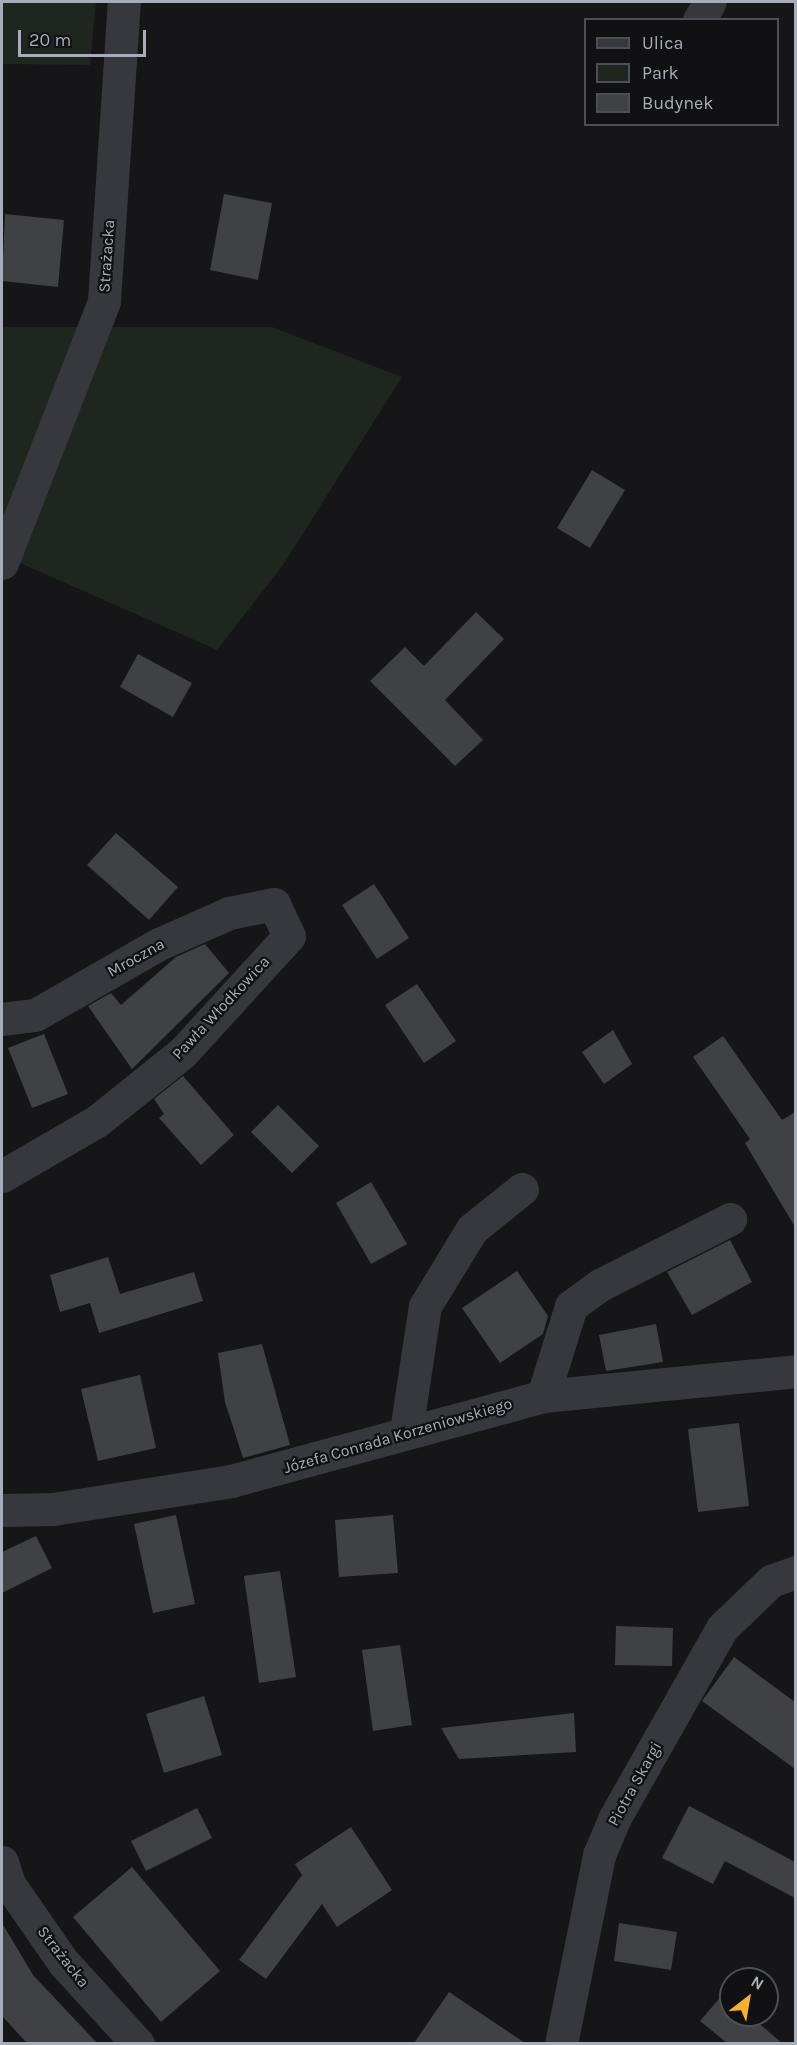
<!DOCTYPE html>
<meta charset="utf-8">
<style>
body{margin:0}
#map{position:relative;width:797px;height:2045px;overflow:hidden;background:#161618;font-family:Karla,sans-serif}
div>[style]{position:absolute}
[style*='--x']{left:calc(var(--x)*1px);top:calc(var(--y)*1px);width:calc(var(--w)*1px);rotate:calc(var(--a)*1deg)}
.green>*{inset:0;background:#1e261f}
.building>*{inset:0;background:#404145}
.minor>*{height:33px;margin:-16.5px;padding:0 16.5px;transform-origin:16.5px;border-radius:16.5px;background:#37383d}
span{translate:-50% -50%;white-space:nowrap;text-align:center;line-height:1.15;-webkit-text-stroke:4.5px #111113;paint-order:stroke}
.street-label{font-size:16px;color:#a8adb8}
.frame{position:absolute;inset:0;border:3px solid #a8adb8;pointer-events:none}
.legend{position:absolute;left:584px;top:18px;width:195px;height:108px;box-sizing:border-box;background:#111113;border:2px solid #4d4f55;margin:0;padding:8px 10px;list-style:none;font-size:18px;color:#a8adb8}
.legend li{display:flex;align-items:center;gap:12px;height:30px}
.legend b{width:30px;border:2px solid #4d4f55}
.north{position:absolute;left:719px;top:1967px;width:60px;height:60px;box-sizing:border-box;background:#111113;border:2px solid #4d4f55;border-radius:50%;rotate:31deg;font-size:16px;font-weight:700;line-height:24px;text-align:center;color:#a8adb8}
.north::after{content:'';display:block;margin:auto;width:21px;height:27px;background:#f2b134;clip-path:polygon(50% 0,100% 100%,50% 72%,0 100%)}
.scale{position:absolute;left:18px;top:30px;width:128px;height:27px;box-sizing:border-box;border:3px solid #a8adb8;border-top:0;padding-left:8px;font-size:18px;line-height:21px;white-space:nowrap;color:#a8adb8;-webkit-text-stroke:4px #111113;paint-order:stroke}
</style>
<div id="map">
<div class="green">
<div style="clip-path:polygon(2px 2px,96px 2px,90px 65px,2px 64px)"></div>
<div style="clip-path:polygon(2px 327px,272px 327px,402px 377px,283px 565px,217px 650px,2px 555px)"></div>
</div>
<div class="building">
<div style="clip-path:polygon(224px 194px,272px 203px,258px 280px,210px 270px)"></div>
<div style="clip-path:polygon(5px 214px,64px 220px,58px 287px,2px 281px)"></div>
<div style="clip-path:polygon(592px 470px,625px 490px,590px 548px,557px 528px)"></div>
<div style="clip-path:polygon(476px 612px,504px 639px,445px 700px,483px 740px,455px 766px,370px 681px,405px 647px,424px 666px)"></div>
<div style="clip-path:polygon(138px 654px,192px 683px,173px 717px,120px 687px)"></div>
<div style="clip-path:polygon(116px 833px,178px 887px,149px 920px,87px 865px)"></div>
<div style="clip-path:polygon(374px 884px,409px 938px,377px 959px,342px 905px)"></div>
<div style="clip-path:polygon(205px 944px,229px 973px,132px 1069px,88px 1006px,111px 993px,121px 1005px,176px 957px)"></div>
<div style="clip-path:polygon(417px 984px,456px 1041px,424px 1063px,385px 1005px)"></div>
<div style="clip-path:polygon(613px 1030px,632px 1064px,604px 1084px,582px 1052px)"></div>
<div style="clip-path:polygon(44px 1034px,68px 1094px,32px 1108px,8px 1048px)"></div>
<div style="clip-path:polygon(723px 1036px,782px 1120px,795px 1112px,795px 1227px,745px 1143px,750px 1139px,693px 1057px)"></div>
<div style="clip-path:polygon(183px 1076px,234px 1135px,201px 1165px,159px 1118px,164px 1114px,154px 1099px)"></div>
<div style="clip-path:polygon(278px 1105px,319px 1146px,292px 1173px,251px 1132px)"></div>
<div style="clip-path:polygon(371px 1182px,407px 1244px,371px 1264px,336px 1203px)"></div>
<div style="clip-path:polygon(730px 1240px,752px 1282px,692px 1315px,667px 1272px)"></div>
<div style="clip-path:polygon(108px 1257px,120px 1294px,194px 1272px,203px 1301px,99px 1333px,90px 1303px,60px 1312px,50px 1275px)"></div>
<div style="clip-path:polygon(517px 1271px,548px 1316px,543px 1334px,500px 1363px,462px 1308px)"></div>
<div style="clip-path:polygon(656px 1324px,663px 1362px,606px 1371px,599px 1335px)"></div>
<div style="clip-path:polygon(262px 1344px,290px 1445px,243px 1458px,225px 1402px,218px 1353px)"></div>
<div style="clip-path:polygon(140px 1375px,156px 1448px,98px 1461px,81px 1389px)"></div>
<div style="clip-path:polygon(739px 1423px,749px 1506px,698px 1512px,688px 1429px)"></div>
<div style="clip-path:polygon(176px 1515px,195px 1604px,153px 1613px,134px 1524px)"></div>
<div style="clip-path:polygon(393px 1515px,398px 1573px,339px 1577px,335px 1520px)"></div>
<div style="clip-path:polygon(36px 1536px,52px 1568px,2px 1593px,2px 1552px)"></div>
<div style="clip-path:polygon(280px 1571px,296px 1677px,259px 1683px,244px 1576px)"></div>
<div style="clip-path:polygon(616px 1626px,673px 1628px,672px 1666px,615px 1665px)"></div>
<div style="clip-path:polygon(400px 1645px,412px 1725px,373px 1731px,362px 1650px)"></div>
<div style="clip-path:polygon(734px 1657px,795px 1702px,795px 1769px,702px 1701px)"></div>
<div style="clip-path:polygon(204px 1696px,222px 1755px,164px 1773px,146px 1714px)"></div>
<div style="clip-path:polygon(574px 1713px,576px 1752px,459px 1759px,441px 1728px)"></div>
<div style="clip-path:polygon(689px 1806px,795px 1862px,795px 1898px,725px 1861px,713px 1884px,662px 1858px)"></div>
<div style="clip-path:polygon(197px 1808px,212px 1838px,146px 1871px,131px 1841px)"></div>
<div style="clip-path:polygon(351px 1827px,392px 1890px,337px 1927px,322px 1904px,266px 1979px,239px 1960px,302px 1875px,295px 1864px)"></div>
<div style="clip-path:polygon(132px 1867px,220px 1971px,161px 2022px,73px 1917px)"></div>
<div style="clip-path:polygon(2px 1923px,33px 1975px,97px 2043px,27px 2043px,2px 2016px)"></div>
<div style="clip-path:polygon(619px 1923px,677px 1932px,671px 1970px,614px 1961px)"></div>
<div style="clip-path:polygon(449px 1992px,525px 2043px,414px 2043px)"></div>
<div style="clip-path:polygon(724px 1993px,731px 2000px,731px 2015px,749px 2015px,782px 2043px,727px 2043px,700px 2021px)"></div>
</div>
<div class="minor">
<div style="--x:699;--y:20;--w:21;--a:-59"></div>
<div style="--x:2;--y:563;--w:281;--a:-68.7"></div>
<div style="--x:104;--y:301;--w:300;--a:-86.2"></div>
<div style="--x:2;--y:1019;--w:33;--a:-7"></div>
<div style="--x:35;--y:1015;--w:143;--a:-29.8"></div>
<div style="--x:159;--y:944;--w:77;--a:-23.9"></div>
<div style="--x:229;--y:913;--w:46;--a:-11.3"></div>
<div style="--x:274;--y:904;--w:35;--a:65"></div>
<div style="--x:289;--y:936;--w:159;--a:132.4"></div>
<div style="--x:182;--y:1053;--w:109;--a:141.3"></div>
<div style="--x:97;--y:1121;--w:110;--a:149.9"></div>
<div style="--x:543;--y:1396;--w:94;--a:-72.7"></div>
<div style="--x:571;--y:1306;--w:36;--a:-36"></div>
<div style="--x:600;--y:1285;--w:146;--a:-26.9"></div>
<div style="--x:406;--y:1431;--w:126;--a:-81.4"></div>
<div style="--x:425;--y:1306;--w:90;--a:-58.6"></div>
<div style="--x:472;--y:1229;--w:64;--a:-38.7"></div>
<div style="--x:2;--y:1510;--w:51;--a:-1.1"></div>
<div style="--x:53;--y:1509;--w:180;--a:-8.9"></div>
<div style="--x:231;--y:1481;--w:323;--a:-15.2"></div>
<div style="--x:543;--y:1396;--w:254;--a:-5.6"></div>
<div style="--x:2;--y:1862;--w:23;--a:72"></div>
<div style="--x:9;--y:1884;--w:96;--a:55.2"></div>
<div style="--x:64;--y:1963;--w:110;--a:47.6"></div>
<div style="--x:561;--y:2044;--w:193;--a:-78.6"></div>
<div style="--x:599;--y:1855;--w:39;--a:-67"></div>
<div style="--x:614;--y:1819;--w:219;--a:-60.5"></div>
<div style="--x:722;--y:1628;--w:68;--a:-43.8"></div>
<div style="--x:771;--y:1581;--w:27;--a:-20"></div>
</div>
<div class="street-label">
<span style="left:107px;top:256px;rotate:-86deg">Strażacka</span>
<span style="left:136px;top:958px;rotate:-29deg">Mroczna</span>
<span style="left:221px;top:1008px;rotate:-47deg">Pawła Włodkowica</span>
<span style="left:398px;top:1436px;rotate:-16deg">Józefa Conrada Korzeniowskiego</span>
<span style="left:635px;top:1784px;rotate:-61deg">Piotra Skargi</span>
<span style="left:63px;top:1957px;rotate:52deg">Strażacka</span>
</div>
<div class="frame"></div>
<ul class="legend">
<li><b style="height:8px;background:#37383d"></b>Ulica</li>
<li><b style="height:16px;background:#1e261f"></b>Park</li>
<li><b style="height:16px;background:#404145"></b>Budynek</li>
</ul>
<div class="north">N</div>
<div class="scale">20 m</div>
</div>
